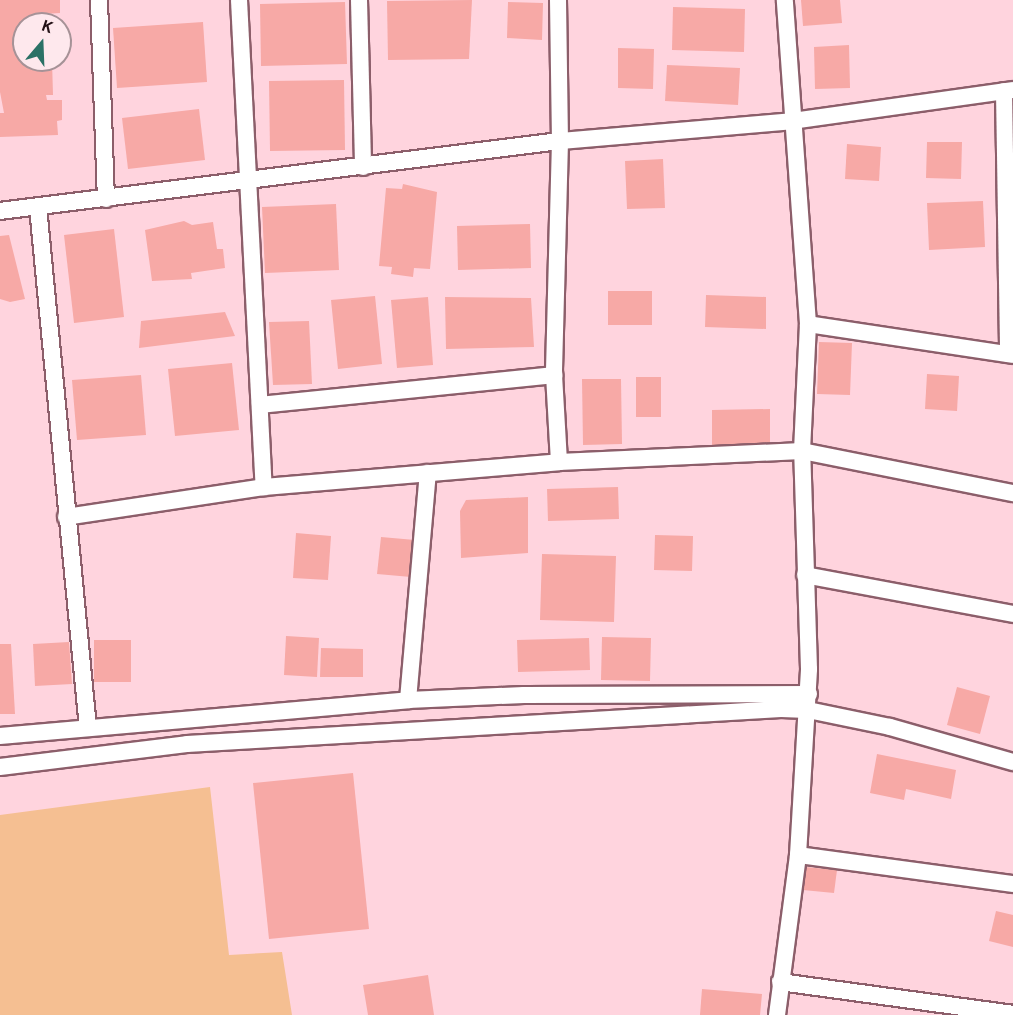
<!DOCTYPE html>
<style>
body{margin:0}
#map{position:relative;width:1013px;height:1015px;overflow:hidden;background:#ffd4de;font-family:"DM Sans",sans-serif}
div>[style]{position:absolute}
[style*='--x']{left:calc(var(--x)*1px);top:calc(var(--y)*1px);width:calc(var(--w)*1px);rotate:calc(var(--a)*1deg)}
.green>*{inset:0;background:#f5bf92}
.building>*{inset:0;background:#f7a9a6}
.roads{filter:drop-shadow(2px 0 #8c5e6a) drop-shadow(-2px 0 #8c5e6a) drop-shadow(0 2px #8c5e6a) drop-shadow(0 -2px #8c5e6a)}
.minor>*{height:16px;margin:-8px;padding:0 8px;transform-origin:8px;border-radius:8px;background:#fff}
span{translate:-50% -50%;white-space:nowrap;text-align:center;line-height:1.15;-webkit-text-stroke:4.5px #fee8ed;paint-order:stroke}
.north{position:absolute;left:12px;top:12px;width:60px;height:60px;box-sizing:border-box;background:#fee8ed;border:2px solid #a69297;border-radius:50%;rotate:19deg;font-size:16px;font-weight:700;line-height:24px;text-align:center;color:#221015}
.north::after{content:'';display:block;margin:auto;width:21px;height:27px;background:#2b7166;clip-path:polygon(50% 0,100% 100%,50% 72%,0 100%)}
</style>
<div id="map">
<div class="green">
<div style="clip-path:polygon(210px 787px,229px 955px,282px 952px,292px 1015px,0 1015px,0 815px)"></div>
</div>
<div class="building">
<div style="clip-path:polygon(0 0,60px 0,60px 13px,44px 14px,45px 18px,50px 17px,50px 24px,24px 24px,24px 60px,52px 60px,53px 95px,46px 95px,47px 100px,62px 100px,62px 120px,57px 121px,58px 135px,0 137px,0 113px,4px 113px,0 92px)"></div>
<div style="clip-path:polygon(472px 0,469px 59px,388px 60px,387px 1px)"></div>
<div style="clip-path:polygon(801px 0,840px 0,842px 23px,803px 26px)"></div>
<div style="clip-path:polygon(345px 2px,347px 64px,261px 66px,260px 4px)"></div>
<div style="clip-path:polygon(508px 2px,543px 3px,542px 40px,507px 38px)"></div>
<div style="clip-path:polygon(673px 7px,745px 9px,744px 52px,672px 50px)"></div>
<div style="clip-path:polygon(203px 22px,207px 82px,117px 88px,113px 28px)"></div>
<div style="clip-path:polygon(849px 45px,850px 88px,815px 89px,814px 47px)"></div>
<div style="clip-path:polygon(618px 48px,654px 49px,653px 89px,618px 88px)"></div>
<div style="clip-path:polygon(667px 65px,740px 68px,738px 105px,665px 101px)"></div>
<div style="clip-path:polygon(344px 80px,345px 150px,270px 151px,269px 81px)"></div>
<div style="clip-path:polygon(199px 109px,205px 160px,128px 169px,122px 118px)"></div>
<div style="clip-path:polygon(927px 142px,962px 142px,961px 179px,926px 178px)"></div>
<div style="clip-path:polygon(847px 144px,881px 147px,879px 181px,845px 179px)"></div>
<div style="clip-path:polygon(663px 159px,665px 208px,627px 209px,625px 161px)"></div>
<div style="clip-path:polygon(403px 184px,437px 192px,430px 269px,414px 268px,413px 277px,391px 274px,392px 267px,379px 266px,386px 188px,402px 189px)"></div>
<div style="clip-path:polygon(983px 201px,985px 247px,929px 250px,927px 203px)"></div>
<div style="clip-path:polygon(336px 204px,339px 270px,265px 273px,262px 207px)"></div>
<div style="clip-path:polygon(184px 221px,192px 225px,213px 222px,217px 249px,223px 249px,225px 268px,191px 273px,192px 279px,152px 281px,145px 230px)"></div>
<div style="clip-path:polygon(530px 224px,531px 268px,458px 270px,457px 226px)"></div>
<div style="clip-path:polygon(114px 229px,124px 317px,74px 323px,64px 235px)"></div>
<div style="clip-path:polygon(9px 235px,25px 299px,10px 302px,0 299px,0 236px)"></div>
<div style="clip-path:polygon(608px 291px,652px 291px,652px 325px,608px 325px)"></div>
<div style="clip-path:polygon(706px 295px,766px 297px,766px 329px,705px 327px)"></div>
<div style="clip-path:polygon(375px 296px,382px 364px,338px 369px,331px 300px)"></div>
<div style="clip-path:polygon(428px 297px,433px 365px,397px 368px,391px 300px)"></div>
<div style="clip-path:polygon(445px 297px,531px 298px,534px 347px,446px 349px)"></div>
<div style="clip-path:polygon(225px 312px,235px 336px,139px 348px,141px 321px)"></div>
<div style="clip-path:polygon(309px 321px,312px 384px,273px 385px,269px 322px)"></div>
<div style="clip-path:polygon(819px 342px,852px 343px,850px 395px,817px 394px)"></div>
<div style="clip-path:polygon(232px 363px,239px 430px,175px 436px,168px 369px)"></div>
<div style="clip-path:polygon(927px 374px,959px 376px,957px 411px,925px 409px)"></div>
<div style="clip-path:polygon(141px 375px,146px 435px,77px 440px,72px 380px)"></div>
<div style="clip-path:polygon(636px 377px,661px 377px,661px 417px,636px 417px)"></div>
<div style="clip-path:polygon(582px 379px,621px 379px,622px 444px,583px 445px)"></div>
<div style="clip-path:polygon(770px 409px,770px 446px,712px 447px,712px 410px)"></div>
<div style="clip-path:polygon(618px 487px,619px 519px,548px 521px,547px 489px)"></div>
<div style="clip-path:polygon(528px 497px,528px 553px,461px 558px,460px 511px,466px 500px)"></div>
<div style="clip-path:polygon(296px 533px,331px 536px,328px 580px,293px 578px)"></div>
<div style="clip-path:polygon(655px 535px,693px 536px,692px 571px,654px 570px)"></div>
<div style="clip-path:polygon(381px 537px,415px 540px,411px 577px,377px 574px)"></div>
<div style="clip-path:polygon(542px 554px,616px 556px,614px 622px,540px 620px)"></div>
<div style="clip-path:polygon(286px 636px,319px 638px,317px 677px,284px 675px)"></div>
<div style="clip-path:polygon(602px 637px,651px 638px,650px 681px,601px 680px)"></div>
<div style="clip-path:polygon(589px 638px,590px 670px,518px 672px,517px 640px)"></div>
<div style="clip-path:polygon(94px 640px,131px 640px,131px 682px,94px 682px)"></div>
<div style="clip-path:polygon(69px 642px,72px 684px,35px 686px,33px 644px)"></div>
<div style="clip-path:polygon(0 644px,11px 644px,15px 714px,0 714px)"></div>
<div style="clip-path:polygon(321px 648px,363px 649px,363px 677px,320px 677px)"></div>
<div style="clip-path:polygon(957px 687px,990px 696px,980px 734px,947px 725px)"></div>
<div style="clip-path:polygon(877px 754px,956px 770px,951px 799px,906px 789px,904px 800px,870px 793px)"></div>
<div style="clip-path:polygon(353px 773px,369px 929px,269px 939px,253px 783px)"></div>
<div style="clip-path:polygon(805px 867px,837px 870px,834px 893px,803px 890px)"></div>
<div style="clip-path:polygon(996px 911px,1013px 915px,1013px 947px,989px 941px)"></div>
<div style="clip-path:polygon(428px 975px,434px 1015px,368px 1015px,363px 985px)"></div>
<div style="clip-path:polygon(702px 989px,762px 994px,760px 1015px,700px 1015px)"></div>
</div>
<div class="roads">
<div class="minor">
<div style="--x:99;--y:0;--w:199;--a:88"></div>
<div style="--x:239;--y:0;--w:488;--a:87.1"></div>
<div style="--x:359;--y:0;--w:167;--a:88.6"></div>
<div style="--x:558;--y:0;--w:141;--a:89.2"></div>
<div style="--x:560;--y:141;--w:234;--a:91.5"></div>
<div style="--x:554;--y:375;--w:87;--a:86.7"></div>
<div style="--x:1004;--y:91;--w:263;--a:89.1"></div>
<div style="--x:38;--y:207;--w:523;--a:84.52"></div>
<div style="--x:0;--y:211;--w:564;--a:-7.13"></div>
<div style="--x:560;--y:141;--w:233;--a:-4.9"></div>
<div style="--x:792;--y:121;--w:223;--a:-8"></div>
<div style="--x:808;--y:324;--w:207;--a:8.6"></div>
<div style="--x:260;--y:405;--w:296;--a:-5.8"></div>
<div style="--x:66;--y:517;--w:200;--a:-8.6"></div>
<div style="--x:264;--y:487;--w:296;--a:-4.8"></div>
<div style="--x:559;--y:462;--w:243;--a:-2.6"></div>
<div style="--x:802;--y:451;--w:215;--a:11.3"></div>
<div style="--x:805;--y:575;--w:212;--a:10.6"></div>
<div style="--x:408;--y:700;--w:228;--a:-85"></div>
<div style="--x:0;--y:736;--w:410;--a:-5"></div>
<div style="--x:408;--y:700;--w:116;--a:-2.5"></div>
<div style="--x:524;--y:695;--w:285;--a:-0.2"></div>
<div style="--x:0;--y:767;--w:188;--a:-7"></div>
<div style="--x:187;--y:744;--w:595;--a:-3.37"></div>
<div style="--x:781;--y:709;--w:27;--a:2"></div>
<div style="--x:808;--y:710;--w:84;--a:11.7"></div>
<div style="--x:890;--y:727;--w:128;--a:15.9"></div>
<div style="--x:798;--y:855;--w:217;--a:7.7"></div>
<div style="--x:780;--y:982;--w:235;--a:7.8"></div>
<div style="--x:777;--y:1015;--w:161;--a:-82.5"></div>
<div style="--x:798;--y:855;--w:186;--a:-86.6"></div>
<div style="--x:809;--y:669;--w:218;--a:-91.8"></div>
<div style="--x:802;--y:451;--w:127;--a:-87.3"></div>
<div style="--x:808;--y:324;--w:325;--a:-94.1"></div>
</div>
</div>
<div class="north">K</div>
</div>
